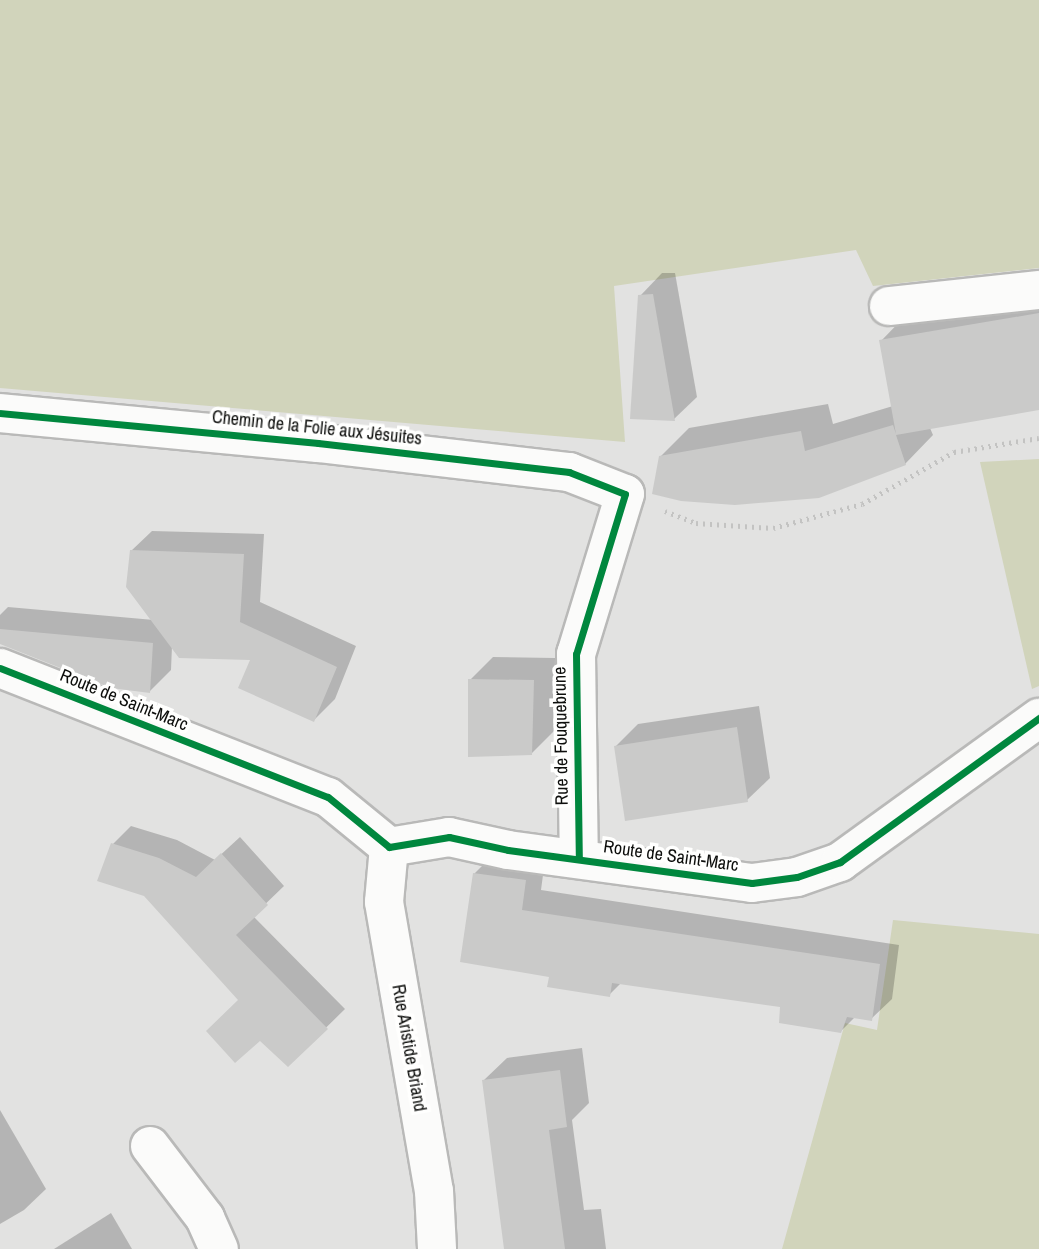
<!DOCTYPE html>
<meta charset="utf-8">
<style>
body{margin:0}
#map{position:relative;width:1039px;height:1249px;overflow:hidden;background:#e2e2e1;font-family:"Archivo Narrow",sans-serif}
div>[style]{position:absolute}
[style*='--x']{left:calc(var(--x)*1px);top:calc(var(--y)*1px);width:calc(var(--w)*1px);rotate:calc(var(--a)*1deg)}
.green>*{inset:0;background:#d1d4bb}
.shadow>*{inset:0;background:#0003}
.building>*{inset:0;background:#cacac9}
.path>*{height:4.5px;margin-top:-2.25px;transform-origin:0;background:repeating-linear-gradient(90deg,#c3c3c2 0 2px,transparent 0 7px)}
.roads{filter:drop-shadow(2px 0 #b9b9b8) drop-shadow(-2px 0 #b9b9b8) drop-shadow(0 2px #b9b9b8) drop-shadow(0 -2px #b9b9b8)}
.minor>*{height:38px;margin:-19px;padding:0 19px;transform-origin:19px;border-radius:19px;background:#fbfbfa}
.cycleway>*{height:7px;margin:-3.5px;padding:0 3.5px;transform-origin:3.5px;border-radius:3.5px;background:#00873e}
span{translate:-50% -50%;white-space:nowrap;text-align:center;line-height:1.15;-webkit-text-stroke:7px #fffffe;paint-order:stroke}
.street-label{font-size:18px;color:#0d0e0c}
</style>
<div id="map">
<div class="green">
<div style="clip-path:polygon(0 0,1039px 0,1039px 268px,873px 286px,856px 250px,614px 286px,625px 442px,0 388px)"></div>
<div style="clip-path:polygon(1039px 459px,1039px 686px,1032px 689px,980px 462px)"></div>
<div style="clip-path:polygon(893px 920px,1039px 934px,1039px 1249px,782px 1249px,845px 1023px,877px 1030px)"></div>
</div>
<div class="shadow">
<div style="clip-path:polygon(662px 273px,675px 273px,697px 397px,674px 419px,640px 296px)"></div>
<div style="clip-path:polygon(1039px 291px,1039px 409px,930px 428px,933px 435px,905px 464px,660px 457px,689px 428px,828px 404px,833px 424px,893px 406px,881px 341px,909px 312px)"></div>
<div style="clip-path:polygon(152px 531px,264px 534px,260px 602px,356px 646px,335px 699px,314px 720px,253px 658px,172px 646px,171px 670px,150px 691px,0 643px,0 615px,8px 607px,154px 620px,131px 551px)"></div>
<div style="clip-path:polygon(493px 657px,555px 658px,554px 731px,532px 753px,470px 680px)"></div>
<div style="clip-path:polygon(759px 706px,770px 778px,747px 800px,616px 746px,638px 724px)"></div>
<div style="clip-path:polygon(131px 826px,177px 840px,215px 860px,240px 837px,284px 886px,253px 916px,345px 1009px,288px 1065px,240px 1000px,113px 844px)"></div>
<div style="clip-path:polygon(495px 853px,545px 860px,541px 890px,899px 945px,892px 999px,871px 1019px,856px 1016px,841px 1031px,782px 1005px,622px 982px,609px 995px,551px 975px,474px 874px)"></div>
<div style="clip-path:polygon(582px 1048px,589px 1103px,572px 1120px,584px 1210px,601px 1209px,606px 1249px,505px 1249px,484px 1080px,507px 1058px)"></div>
<div style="clip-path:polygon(0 1110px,46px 1189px,24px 1210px,0 1224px)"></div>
<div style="clip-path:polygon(111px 1213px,132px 1249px,54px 1249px)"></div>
</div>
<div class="building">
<div style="clip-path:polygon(653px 294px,675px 421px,630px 419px,638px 295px)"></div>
<div style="clip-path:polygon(1039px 313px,1039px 410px,896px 435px,906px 465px,819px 498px,735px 505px,681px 501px,652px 494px,659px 456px,801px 431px,805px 451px,893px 425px,896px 434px,879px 340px)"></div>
<div style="clip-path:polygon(130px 550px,244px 554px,240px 622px,337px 667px,314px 722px,238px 688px,250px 660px,179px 658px,126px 587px)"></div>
<div style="clip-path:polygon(0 629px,153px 643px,150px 693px,111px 688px,0 644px)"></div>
<div style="clip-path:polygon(468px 679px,534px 680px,532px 755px,468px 757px)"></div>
<div style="clip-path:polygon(737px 727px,748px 802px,625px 821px,614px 746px)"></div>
<div style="clip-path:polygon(111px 843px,159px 858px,196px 877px,221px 853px,268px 905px,236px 935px,328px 1029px,288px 1067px,260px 1041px,235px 1063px,206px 1031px,238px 1000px,144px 896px,97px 881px)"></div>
<div style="clip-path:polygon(473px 873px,526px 880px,522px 910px,880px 964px,872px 1021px,847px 1017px,841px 1033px,779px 1023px,780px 1007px,612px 983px,610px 997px,547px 987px,549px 977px,460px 962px)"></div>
<div style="clip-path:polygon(560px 1070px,567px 1127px,549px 1130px,565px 1249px,504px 1249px,482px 1080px)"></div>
</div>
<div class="path">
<div style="--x:665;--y:511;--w:33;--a:21"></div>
<div style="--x:696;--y:523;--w:77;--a:3.7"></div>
<div style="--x:773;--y:528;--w:92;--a:-15.1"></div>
<div style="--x:862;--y:504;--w:106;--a:-29.5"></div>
<div style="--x:954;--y:452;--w:86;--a:-9.4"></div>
</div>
<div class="roads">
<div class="minor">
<div style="--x:889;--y:306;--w:151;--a:-6.1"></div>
<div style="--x:0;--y:413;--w:319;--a:5.4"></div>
<div style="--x:318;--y:443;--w:253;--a:6.6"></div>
<div style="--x:569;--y:472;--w:60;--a:21.4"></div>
<div style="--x:625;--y:494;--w:167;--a:107"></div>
<div style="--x:576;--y:654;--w:204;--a:89.2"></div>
<div style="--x:0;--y:668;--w:352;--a:21.5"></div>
<div style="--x:328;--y:797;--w:79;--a:39.3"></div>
<div style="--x:389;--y:847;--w:61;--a:-9.5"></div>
<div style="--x:449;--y:837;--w:60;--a:12.4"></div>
<div style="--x:508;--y:850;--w:246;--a:7.7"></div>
<div style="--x:752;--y:883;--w:45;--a:-7.6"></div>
<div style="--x:797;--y:877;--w:46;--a:-19.2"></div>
<div style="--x:840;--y:862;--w:246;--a:-35.9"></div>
<div style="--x:389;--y:847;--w:55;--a:95.2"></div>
<div style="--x:384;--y:902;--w:293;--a:80.2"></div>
<div style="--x:434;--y:1191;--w:58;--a:87"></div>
<div style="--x:150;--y:1146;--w:91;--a:52.6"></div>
<div style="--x:205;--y:1218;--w:34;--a:66"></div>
</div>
</div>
<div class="cycleway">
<div style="--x:0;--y:413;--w:319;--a:5.4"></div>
<div style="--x:318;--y:443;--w:253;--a:6.6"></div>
<div style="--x:569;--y:472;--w:60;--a:21.4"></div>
<div style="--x:625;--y:494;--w:167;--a:107"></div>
<div style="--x:576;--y:654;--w:204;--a:89.2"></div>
<div style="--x:0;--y:668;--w:352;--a:21.5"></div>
<div style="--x:328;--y:797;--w:79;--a:39.3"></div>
<div style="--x:389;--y:847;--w:61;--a:-9.5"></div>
<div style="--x:449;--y:837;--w:60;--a:12.4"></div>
<div style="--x:508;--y:850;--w:246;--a:7.7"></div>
<div style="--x:752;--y:883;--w:45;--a:-7.6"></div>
<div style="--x:797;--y:877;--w:46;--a:-19.2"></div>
<div style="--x:840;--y:862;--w:246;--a:-35.9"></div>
</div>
<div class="street-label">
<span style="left:317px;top:428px;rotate:6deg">Chemin de la Folie aux Jésuites</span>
<span style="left:124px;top:700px;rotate:22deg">Route de Saint-Marc</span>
<span style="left:561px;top:736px;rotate:-91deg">Rue de Fouquebrune</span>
<span style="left:671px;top:856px;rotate:8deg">Route de Saint-Marc</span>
<span style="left:409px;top:1048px;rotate:80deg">Rue Aristide Briand</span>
</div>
</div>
